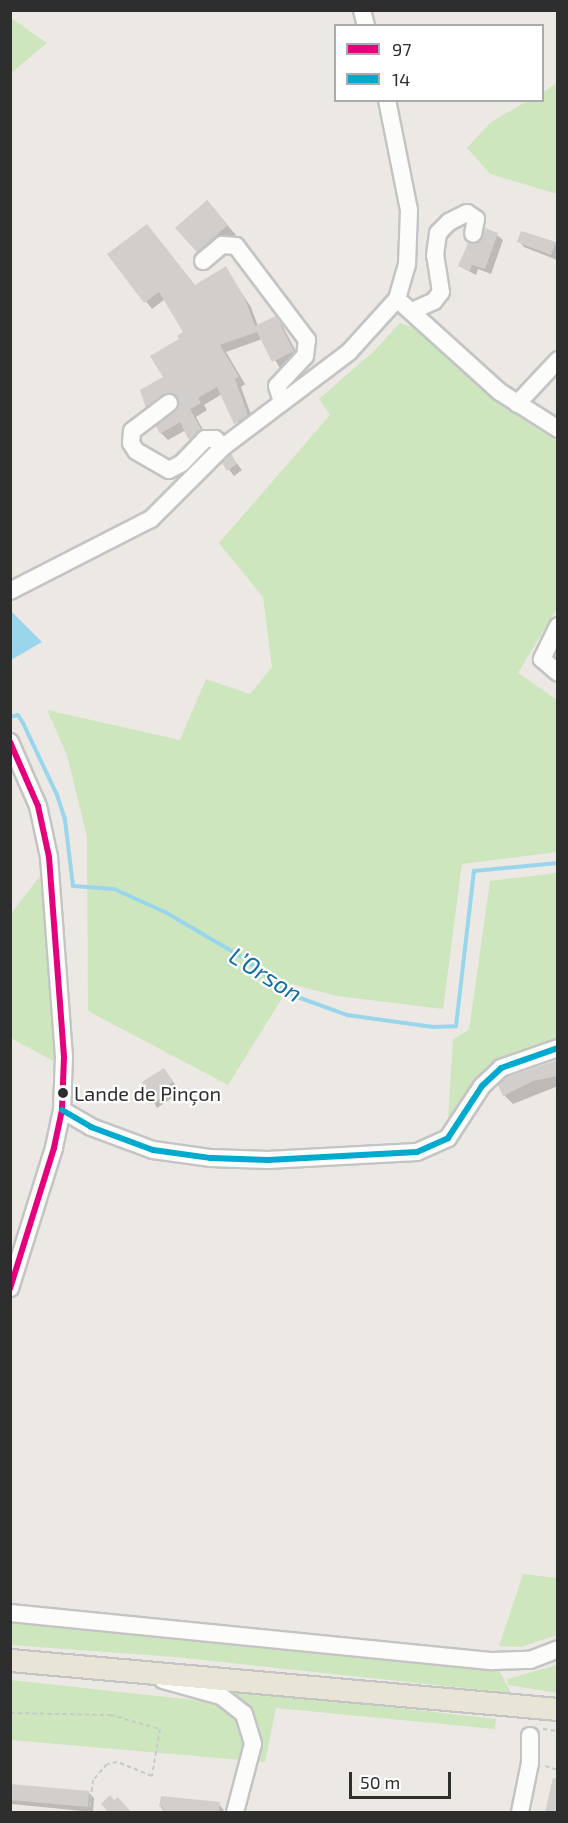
<!DOCTYPE html>
<meta charset="utf-8">
<style>
body{margin:0}
#map{position:relative;width:568px;height:1823px;overflow:hidden;background:#ece8e4;font-family:"Exo 2",sans-serif}
div>[style]{position:absolute}
[style*='--x']{left:calc(var(--x)*1px);top:calc(var(--y)*1px);width:calc(var(--w)*1px);rotate:calc(var(--a)*1deg)}
.green>*{inset:0;background:#cee6be}
.water>*{inset:0;background:#99d6ec}
.shadow>*{inset:0;background:#0003}
.stream>*{height:4px;margin:-2px;padding:0 2px;transform-origin:2px;border-radius:2px;background:#99d6ec}
.building>*{inset:0;background:#d1cecb}
.path>*{height:2px;margin-top:-1px;transform-origin:0;background:repeating-linear-gradient(90deg,#c9c9c8 0 4.5px,transparent 0 7.5px)}
.roads{filter:drop-shadow(2px 0 #c5c4c5) drop-shadow(-2px 0 #c5c4c5) drop-shadow(0 2px #c5c4c5) drop-shadow(0 -2px #c5c4c5)}
.minor>*{height:16px;margin:-8px;padding:0 8px;transform-origin:8px;border-radius:8px;background:#fcfcfb}
.major>*{height:21px;margin:-10.5px;padding:0 10.5px;transform-origin:10.5px;border-radius:10.5px;background:#e8e4d6}
.bus-1>*{height:6px;margin:-3px;padding:0 3px;transform-origin:3px;border-radius:3px;background:#e5007d}
.bus-2>*{height:6px;margin:-3px;padding:0 3px;transform-origin:3px;border-radius:3px;background:#00a9ce}
.dots>*{width:16px;height:16px;translate:-50% -50%;box-sizing:border-box;border:3px solid #fff;border-radius:50%}
span{translate:-50% -50%;white-space:nowrap;text-align:center;line-height:1.15;-webkit-text-stroke:4.5px #fff;paint-order:stroke}
.bus-label{font-size:20px;color:#2e2e2e}
.left{translate:0 -50%;text-align:left}
.water-label{font-size:24px;color:#0d6fa3;font-style:italic}
.frame{position:absolute;inset:0;border:12px solid #2e2e2e;pointer-events:none}
.legend{position:absolute;left:334px;top:24px;width:210px;height:78px;box-sizing:border-box;background:#fff;border:2px solid #ababab;margin:0;padding:8px 10px;list-style:none;font-size:18px;color:#2e2e2e}
.legend li{display:flex;align-items:center;gap:12px;height:30px}
.legend b{width:30px;border:2px solid #ababab}
.scale{position:absolute;left:349px;top:1772px;width:102px;height:27px;box-sizing:border-box;border:3px solid #2e2e2e;border-top:0;padding-left:8px;font-size:18px;line-height:21px;white-space:nowrap;color:#2e2e2e;-webkit-text-stroke:4px #fff;paint-order:stroke}
</style>
<div id="map">
<div class="green">
<div style="clip-path:polygon(11px 18px,47px 43px,11px 73px)"></div>
<div style="clip-path:polygon(557px 83px,557px 194px,490px 174px,467px 148px,490px 123px,527px 101px,542px 100px,543px 92px)"></div>
<div style="clip-path:polygon(400px 323px,422px 331px,505px 408px,557px 441px,557px 608px,518px 673px,557px 700px,557px 852px,462px 864px,443px 1009px,337px 996px,291px 984px,228px 1085px,88px 1011px,87px 837px,67px 755px,47px 710px,180px 740px,206px 679px,250px 694px,272px 667px,263px 597px,219px 543px,330px 415px,319px 399px,373px 352px)"></div>
<div style="clip-path:polygon(557px 873px,557px 1043px,513px 1058px,447px 1134px,453px 1039px,469px 1030px,490px 881px)"></div>
<div style="clip-path:polygon(40px 876px,49px 960px,57px 1063px,11px 1038px,10px 915px)"></div>
<div style="clip-path:polygon(523px 1574px,557px 1578px,557px 1635px,521px 1647px,499px 1646px)"></div>
<div style="clip-path:polygon(10px 1622px,499px 1670px,511px 1693px,175px 1657px,11px 1645px)"></div>
<div style="clip-path:polygon(557px 1665px,557px 1693px,508px 1685px,507px 1679px)"></div>
<div style="clip-path:polygon(10px 1680px,204px 1701px,224px 1688px,496px 1719px,495px 1729px,276px 1708px,265px 1762px,11px 1740px)"></div>
</div>
<div class="water">
<div style="clip-path:polygon(11px 611px,42px 642px,11px 660px,10px 660px)"></div>
</div>
<div class="shadow">
<div style="clip-path:polygon(215px 211px,236px 235px,207px 260px,178px 228px)"></div>
<div style="clip-path:polygon(497px 235px,503px 240px,491px 274px,478px 269px,476px 275px,459px 266px,482px 243px)"></div>
<div style="clip-path:polygon(519px 241px,556px 243px,557px 260px,524px 247px)"></div>
<div style="clip-path:polygon(109px 254px,195px 286px,225px 268px,251px 307px,258px 326px,275px 318px,282px 325px,300px 359px,280px 368px,262px 339px,226px 352px,245px 384px,241px 387px,254px 423px,242px 430px,222px 394px,204px 405px,207px 410px,196px 417px,207px 437px,197px 446px,186px 430px,168px 440px,161px 433px,180px 408px,179px 400px,175px 399px,154px 414px,143px 400px,165px 378px,185px 332px,165px 299px,152px 309px)"></div>
<div style="clip-path:polygon(231px 456px,242px 470px,234px 476px,224px 463px)"></div>
<div style="clip-path:polygon(558px 1062px,558px 1086px,513px 1104px,504px 1095px)"></div>
<div style="clip-path:polygon(164px 1069px,177px 1087px,170px 1092px,173px 1097px,157px 1108px,144px 1083px)"></div>
<div style="clip-path:polygon(10px 1786px,88px 1792px,94px 1798px,93px 1812px,11px 1804px)"></div>
<div style="clip-path:polygon(219px 1804px,225px 1812px,164px 1812px,160px 1806px)"></div>
</div>
<div class="stream">
<div style="--x:10;--y:717;--w:8;--a:-14"></div>
<div style="--x:18;--y:715;--w:9;--a:58"></div>
<div style="--x:23;--y:723;--w:80;--a:64.7"></div>
<div style="--x:57;--y:795;--w:26;--a:72"></div>
<div style="--x:65;--y:820;--w:66;--a:83.1"></div>
<div style="--x:73;--y:886;--w:41;--a:4.2"></div>
<div style="--x:114;--y:889;--w:56;--a:24.3"></div>
<div style="--x:165;--y:912;--w:89;--a:30.3"></div>
<div style="--x:242;--y:957;--w:63;--a:37.2"></div>
<div style="--x:292;--y:995;--w:59;--a:20"></div>
<div style="--x:347;--y:1015;--w:87;--a:7.9"></div>
<div style="--x:433;--y:1027;--w:23;--a:-2"></div>
<div style="--x:456;--y:1026;--w:156;--a:-83.4"></div>
<div style="--x:474;--y:871;--w:84;--a:-5.4"></div>
</div>
<div class="building">
<div style="clip-path:polygon(207px 200px,228px 225px,197px 252px,175px 228px)"></div>
<div style="clip-path:polygon(147px 224px,195px 285px,226px 266px,245px 299px,255px 326px,276px 316px,294px 351px,272px 362px,257px 332px,220px 345px,239px 377px,235px 379px,248px 415px,234px 424px,217px 387px,198px 398px,201px 403px,190px 409px,201px 429px,189px 440px,180px 422px,160px 434px,156px 426px,178px 408px,177px 396px,167px 393px,146px 408px,140px 390px,163px 377px,150px 356px,179px 339px,177px 336px,183px 332px,159px 292px,144px 303px,107px 254px)"></div>
<div style="clip-path:polygon(485px 228px,498px 233px,485px 269px,472px 265px,470px 271px,458px 266px,468px 243px,480px 241px)"></div>
<div style="clip-path:polygon(521px 231px,556px 242px,551px 255px,517px 242px)"></div>
<div style="clip-path:polygon(231px 454px,237px 464px,227px 471px,222px 463px)"></div>
<div style="clip-path:polygon(558px 1060px,558px 1076px,533px 1081px,503px 1096px,498px 1085px,507px 1077px)"></div>
<div style="clip-path:polygon(164px 1068px,173px 1082px,166px 1087px,170px 1092px,151px 1104px,142px 1082px)"></div>
<div style="clip-path:polygon(553px 1778px,558px 1779px,558px 1812px,545px 1812px)"></div>
<div style="clip-path:polygon(10px 1784px,89px 1791px,88px 1807px,10px 1800px)"></div>
<div style="clip-path:polygon(110px 1795px,114px 1800px,118px 1797px,131px 1812px,108px 1812px,101px 1804px)"></div>
<div style="clip-path:polygon(161px 1796px,220px 1802px,219px 1812px,162px 1812px,163px 1807px,159px 1807px)"></div>
</div>
<div class="path">
<div style="--x:10;--y:1713;--w:100;--a:1.1"></div>
<div style="--x:110;--y:1715;--w:52;--a:15.6"></div>
<div style="--x:160;--y:1729;--w:48;--a:99.7"></div>
<div style="--x:152;--y:1776;--w:38;--a:-158"></div>
<div style="--x:117;--y:1762;--w:10;--a:169"></div>
<div style="--x:107;--y:1764;--w:21;--a:131"></div>
<div style="--x:93;--y:1780;--w:32;--a:97"></div>
<div style="--x:543;--y:1729;--w:15;--a:8"></div>
<div style="--x:545;--y:1766;--w:14;--a:17"></div>
</div>
<div class="roads">
<div class="minor">
<div style="--x:362;--y:10;--w:16;--a:76"></div>
<div style="--x:203;--y:261;--w:25;--a:-40"></div>
<div style="--x:222;--y:245;--w:14;--a:4"></div>
<div style="--x:236;--y:246;--w:118;--a:52.9"></div>
<div style="--x:307;--y:340;--w:16;--a:97"></div>
<div style="--x:305;--y:356;--w:41;--a:133"></div>
<div style="--x:277;--y:386;--w:16;--a:72"></div>
<div style="--x:397;--y:299;--w:139;--a:42.1"></div>
<div style="--x:500;--y:392;--w:69;--a:32.5"></div>
<div style="--x:412;--y:311;--w:24;--a:-24"></div>
<div style="--x:434;--y:301;--w:11;--a:-52"></div>
<div style="--x:441;--y:292;--w:37;--a:-99"></div>
<div style="--x:435;--y:255;--w:22;--a:-82"></div>
<div style="--x:438;--y:233;--w:16;--a:-45"></div>
<div style="--x:449;--y:222;--w:20;--a:-27"></div>
<div style="--x:467;--y:213;--w:11;--a:34"></div>
<div style="--x:476;--y:219;--w:15;--a:101"></div>
<div style="--x:169;--y:403;--w:46;--a:142.9"></div>
<div style="--x:132;--y:431;--w:12;--a:95"></div>
<div style="--x:131;--y:443;--w:9;--a:58"></div>
<div style="--x:136;--y:451;--w:38;--a:30"></div>
<div style="--x:169;--y:470;--w:15;--a:-28"></div>
<div style="--x:182;--y:463;--w:33;--a:-46"></div>
<div style="--x:205;--y:439;--w:10;--a:0"></div>
<div style="--x:215;--y:439;--w:11;--a:45"></div>
<div style="--x:517;--y:404;--w:60;--a:-47"></div>
<div style="--x:10;--y:591;--w:158;--a:-27.1"></div>
<div style="--x:151;--y:519;--w:102;--a:-45"></div>
<div style="--x:223;--y:447;--w:158;--a:-37"></div>
<div style="--x:349;--y:352;--w:72;--a:-47.8"></div>
<div style="--x:397;--y:299;--w:35;--a:-74"></div>
<div style="--x:407;--y:265;--w:55;--a:-87.9"></div>
<div style="--x:409;--y:210;--w:112;--a:-101.3"></div>
<div style="--x:558;--y:626;--w:37;--a:116"></div>
<div style="--x:542;--y:659;--w:21;--a:41"></div>
<div style="--x:10;--y:742;--w:70;--a:66.4"></div>
<div style="--x:38;--y:806;--w:52;--a:77.8"></div>
<div style="--x:49;--y:857;--w:201;--a:85.7"></div>
<div style="--x:64;--y:1057;--w:53;--a:92.2"></div>
<div style="--x:62;--y:1110;--w:39;--a:102"></div>
<div style="--x:54;--y:1148;--w:147;--a:107.4"></div>
<div style="--x:62;--y:1110;--w:34;--a:30"></div>
<div style="--x:91;--y:1127;--w:66;--a:20.4"></div>
<div style="--x:153;--y:1150;--w:59;--a:7.9"></div>
<div style="--x:211;--y:1158;--w:57;--a:2"></div>
<div style="--x:268;--y:1160;--w:149;--a:-3.1"></div>
<div style="--x:417;--y:1152;--w:34;--a:-24"></div>
<div style="--x:448;--y:1138;--w:62;--a:-56.8"></div>
<div style="--x:482;--y:1086;--w:26;--a:-43"></div>
<div style="--x:501;--y:1068;--w:60;--a:-19.3"></div>
<div style="--x:10;--y:1613;--w:485;--a:5.7"></div>
<div style="--x:493;--y:1661;--w:37;--a:-2"></div>
<div style="--x:530;--y:1660;--w:30;--a:-21"></div>
<div style="--x:163;--y:1680;--w:60;--a:15.4"></div>
<div style="--x:221;--y:1696;--w:29;--a:38"></div>
<div style="--x:244;--y:1714;--w:31;--a:73"></div>
<div style="--x:253;--y:1744;--w:70;--a:104.8"></div>
<div style="--x:520;--y:1812;--w:50;--a:-78.5"></div>
<div style="--x:530;--y:1763;--w:27;--a:-90"></div>
</div>
<div class="major">
<div style="--x:10;--y:1660;--w:550;--a:5.11"></div>
</div>
</div>
<div class="bus-1">
<div style="--x:10;--y:742;--w:70;--a:66.4"></div>
<div style="--x:38;--y:806;--w:52;--a:77.8"></div>
<div style="--x:49;--y:857;--w:201;--a:85.7"></div>
<div style="--x:64;--y:1057;--w:53;--a:92.2"></div>
<div style="--x:62;--y:1110;--w:39;--a:102"></div>
<div style="--x:54;--y:1148;--w:147;--a:107.4"></div>
</div>
<div class="bus-2">
<div style="--x:62;--y:1110;--w:34;--a:30"></div>
<div style="--x:91;--y:1127;--w:66;--a:20.4"></div>
<div style="--x:153;--y:1150;--w:59;--a:7.9"></div>
<div style="--x:211;--y:1158;--w:57;--a:2"></div>
<div style="--x:268;--y:1160;--w:149;--a:-3.1"></div>
<div style="--x:417;--y:1152;--w:34;--a:-24"></div>
<div style="--x:448;--y:1138;--w:62;--a:-56.8"></div>
<div style="--x:482;--y:1086;--w:26;--a:-43"></div>
<div style="--x:501;--y:1068;--w:60;--a:-19.3"></div>
</div>
<div class="dots">
<div style="left:63px;top:1093px;background:#2e2e2e"></div>
</div>
<div class="bus-label">
<span class="left" style="left:74px;top:1093px">Lande de Pinçon</span>
</div>
<div class="water-label">
<span style="left:266px;top:974px;rotate:32deg">L’Orson</span>
</div>
<div class="frame"></div>
<ul class="legend">
<li><b style="height:8px;background:#e5007d"></b>97</li>
<li><b style="height:8px;background:#00a9ce"></b>14</li>
</ul>
<div class="scale">50 m</div>
</div>
